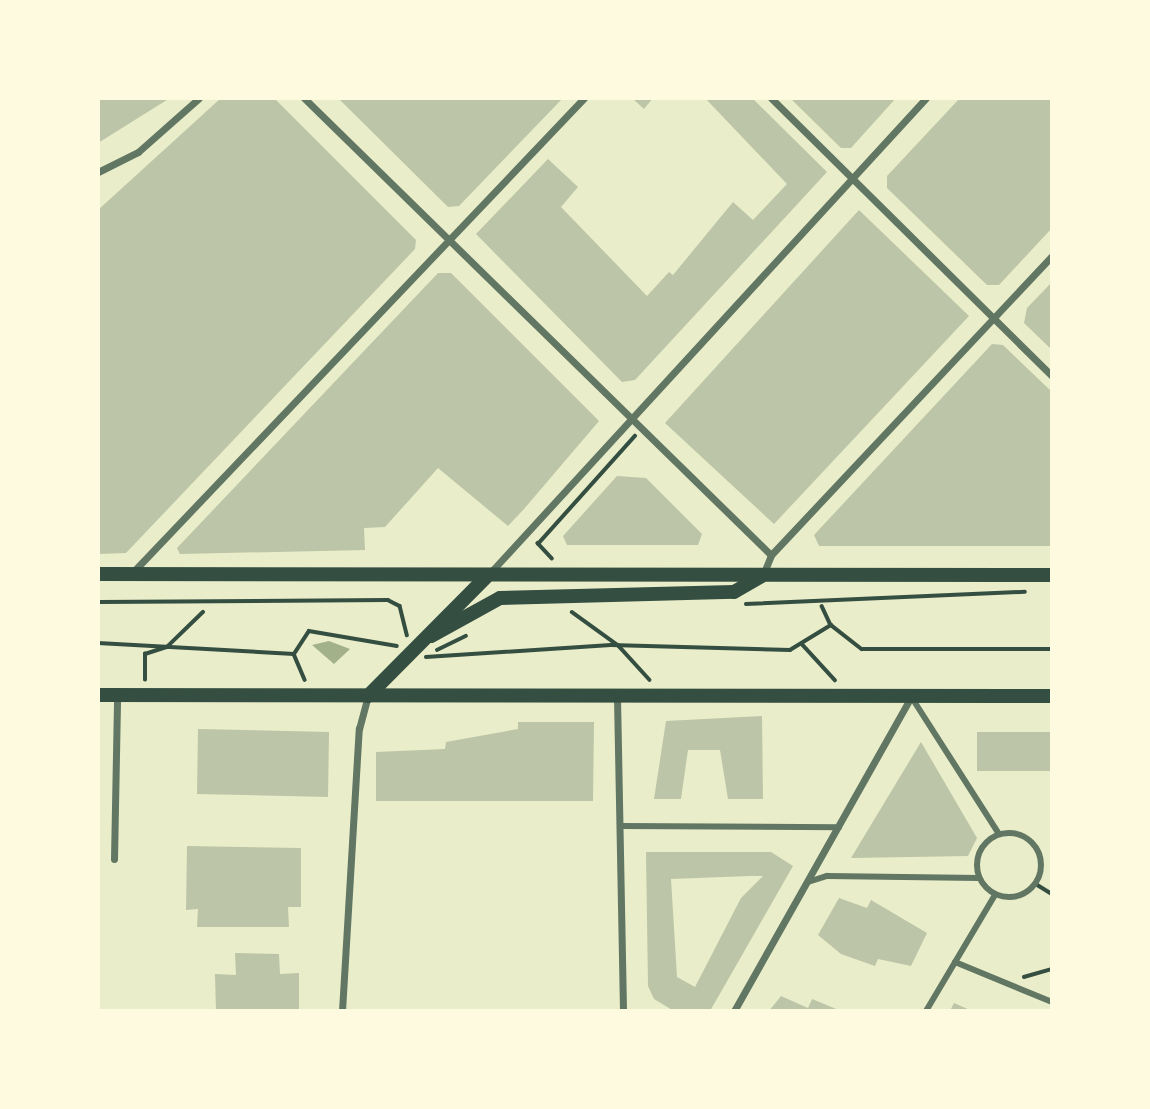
<!DOCTYPE html>
<style>
body{margin:0}
#map{position:relative;width:1150px;height:1109px;overflow:hidden;background:#e9edc9;font-family:"Roboto Condensed",sans-serif}
div>[style]{position:absolute}
[style*='--x']{left:calc(var(--x)*1px);top:calc(var(--y)*1px);width:calc(var(--w)*1px);rotate:calc(var(--a)*1deg)}
.water>*{inset:0;background:#a3b18a}
.building>*{inset:0;background:#bcc5a7}
.path>*{height:3.5px;margin:-1.75px;padding:0 1.75px;transform-origin:1.75px;border-radius:1.75px;background:#344e41}
.pedestrian>*{height:6px;margin:-3px;padding:0 3px;transform-origin:3px;border-radius:3px;background:#617663}
.pedestrian>.ring{margin:-3px;padding:0;box-sizing:content-box;background:none;border:6px solid #617663;border-radius:50%}
.minor>*{height:7px;margin:-3.5px;padding:0 3.5px;transform-origin:3.5px;border-radius:3.5px;background:#617663}
.secondary>*{height:14px;margin:-7px;padding:0 7px;transform-origin:7px;border-radius:7px;background:#344e41}
span{translate:-50% -50%;white-space:nowrap;text-align:center;line-height:1.15;-webkit-text-stroke:5px #fefae0;paint-order:stroke}
.frame{position:absolute;inset:0;border:100px solid #fefae0;pointer-events:none}
</style>
<div id="map">
<div class="water">
<div style="clip-path:polygon(329px 641px,350px 649px,334px 664px,312px 645px)"></div>
</div>
<div class="building">
<div style="clip-path:polygon(98px 98px,170px 98px,98px 143px)"></div>
<div style="clip-path:polygon(221px 98px,274px 98px,416px 240px,415px 249px,126px 553px,98px 554px,98px 210px)"></div>
<div style="clip-path:polygon(338px 98px,563px 98px,459px 206px,448px 207px)"></div>
<div style="clip-path:polygon(632px 98px,653px 98px,644px 109px)"></div>
<div style="clip-path:polygon(705px 98px,752px 98px,827px 172px,635px 380px,622px 382px,476px 234px,548px 159px,578px 187px,561px 207px,647px 296px,669px 272px,673px 275px,733px 202px,753px 220px,787px 184px)"></div>
<div style="clip-path:polygon(790px 98px,896px 98px,851px 148px,841px 148px)"></div>
<div style="clip-path:polygon(960px 98px,1052px 98px,1052px 228px,999px 285px,987px 285px,887px 188px,887px 176px)"></div>
<div style="clip-path:polygon(859px 210px,969px 316px,774px 524px,665px 423px)"></div>
<div style="clip-path:polygon(438px 273px,451px 273px,599px 421px,524px 509px,508px 526px,438px 468px,385px 527px,364px 528px,365px 550px,180px 554px,177px 548px)"></div>
<div style="clip-path:polygon(1052px 282px,1052px 350px,1024px 323px,1027px 308px)"></div>
<div style="clip-path:polygon(992px 344px,1003px 345px,1052px 392px,1052px 546px,819px 546px,814px 535px)"></div>
<div style="clip-path:polygon(617px 476px,646px 478px,702px 534px,698px 545px,567px 545px,563px 536px)"></div>
<div style="clip-path:polygon(762px 716px,763px 799px,728px 799px,720px 750px,688px 750px,681px 799px,654px 799px,666px 721px)"></div>
<div style="clip-path:polygon(518px 722px,594px 722px,593px 801px,376px 801px,376px 752px,445px 749px,446px 742px,518px 729px)"></div>
<div style="clip-path:polygon(198px 729px,329px 732px,328px 797px,197px 794px)"></div>
<div style="clip-path:polygon(977px 732px,1052px 732px,1052px 771px,977px 771px)"></div>
<div style="clip-path:polygon(921px 742px,977px 838px,968px 856px,851px 858px)"></div>
<div style="clip-path:polygon(187px 846px,301px 848px,301px 907px,288px 907px,289px 927px,197px 927px,198px 909px,186px 910px)"></div>
<div style="clip-path:polygon(evenodd,646px 852px,771px 852px,793px 866px,710px 1011px,674px 1011px,654px 999px,648px 986px,646px 852px,750px 876px,763px 876px,741px 898px,695px 987px,677px 977px,671px 879px,750px 876px)"></div>
<div style="clip-path:polygon(839px 898px,867px 908px,871px 900px,927px 933px,911px 966px,878px 959px,875px 966px,841px 954px,818px 935px)"></div>
<div style="clip-path:polygon(235px 953px,279px 954px,280px 974px,299px 973px,299px 1011px,216px 1011px,215px 974px,236px 975px)"></div>
<div style="clip-path:polygon(781px 996px,808px 1008px,812px 999px,841px 1011px,769px 1011px)"></div>
<div style="clip-path:polygon(954px 1003px,972px 1011px,950px 1011px)"></div>
</div>
<div class="path">
<div style="--x:552;--y:559;--w:21;--a:-133"></div>
<div style="--x:538;--y:544;--w:145;--a:-48.1"></div>
<div style="--x:98;--y:602;--w:290;--a:-0.4"></div>
<div style="--x:388;--y:600;--w:13;--a:27"></div>
<div style="--x:400;--y:606;--w:30;--a:76"></div>
<div style="--x:746;--y:604;--w:279;--a:-2.5"></div>
<div style="--x:822;--y:606;--w:21;--a:65"></div>
<div style="--x:572;--y:612;--w:57;--a:35.7"></div>
<div style="--x:618;--y:645;--w:47;--a:47.6"></div>
<div style="--x:98;--y:643;--w:196;--a:3.2"></div>
<div style="--x:294;--y:654;--w:27;--a:-57"></div>
<div style="--x:309;--y:631;--w:89;--a:9.7"></div>
<div style="--x:802;--y:644;--w:49;--a:47.5"></div>
<div style="--x:437;--y:650;--w:32;--a:-26"></div>
<div style="--x:294;--y:654;--w:28;--a:67"></div>
<div style="--x:426;--y:657;--w:185;--a:-3.7"></div>
<div style="--x:611;--y:645;--w:179;--a:1.6"></div>
<div style="--x:790;--y:650;--w:48;--a:-31.4"></div>
<div style="--x:831;--y:625;--w:39;--a:38"></div>
<div style="--x:862;--y:649;--w:190;--a:0"></div>
<div style="--x:145;--y:680;--w:26;--a:-90"></div>
<div style="--x:145;--y:654;--w:23;--a:-18"></div>
<div style="--x:167;--y:647;--w:50;--a:-44.2"></div>
<div style="--x:1036;--y:884;--w:19;--a:32"></div>
<div style="--x:1024;--y:977;--w:29;--a:-16"></div>
</div>
<div class="pedestrian">
<div style="--x:912;--y:698;--w:161;--a:57.4"></div>
<div style="--x:621;--y:826;--w:218;--a:0.3"></div>
<div class="ring" style="left:977px;top:833px;width:58px;height:58px"></div>
<div style="--x:808;--y:882;--w:20;--a:-18"></div>
<div style="--x:827;--y:876;--w:152;--a:0.8"></div>
<div style="--x:955;--y:962;--w:105;--a:22.4"></div>
<div style="--x:926;--y:1011;--w:135;--a:-59.3"></div>
</div>
<div class="minor">
<div style="--x:304;--y:98;--w:653;--a:44.38"></div>
<div style="--x:771;--y:98;--w:395;--a:44.7"></div>
<div style="--x:98;--y:172;--w:45;--a:-26.6"></div>
<div style="--x:138;--y:152;--w:81;--a:-41.5"></div>
<div style="--x:132;--y:573;--w:656;--a:-46.42"></div>
<div style="--x:489;--y:574;--w:646;--a:-47.45"></div>
<div style="--x:763;--y:575;--w:22;--a:-68"></div>
<div style="--x:771;--y:555;--w:410;--a:-46.8"></div>
<div style="--x:617;--y:697;--w:314;--a:88.9"></div>
<div style="--x:114;--y:859;--w:163;--a:-88.9"></div>
<div style="--x:342;--y:1011;--w:283;--a:-86.6"></div>
<div style="--x:359;--y:729;--w:34;--a:-75"></div>
<div style="--x:734;--y:1011;--w:360;--a:-60.6"></div>
</div>
<div class="secondary">
<div style="--x:98;--y:574;--w:954;--a:0.06"></div>
<div style="--x:431;--y:636;--w:79;--a:-28.8"></div>
<div style="--x:500;--y:598;--w:234;--a:-1.5"></div>
<div style="--x:734;--y:592;--w:32;--a:-30"></div>
<div style="--x:98;--y:695;--w:954;--a:0.06"></div>
<div style="--x:368;--y:696;--w:168;--a:-45.2"></div>
</div>
<div class="frame"></div>
</div>
